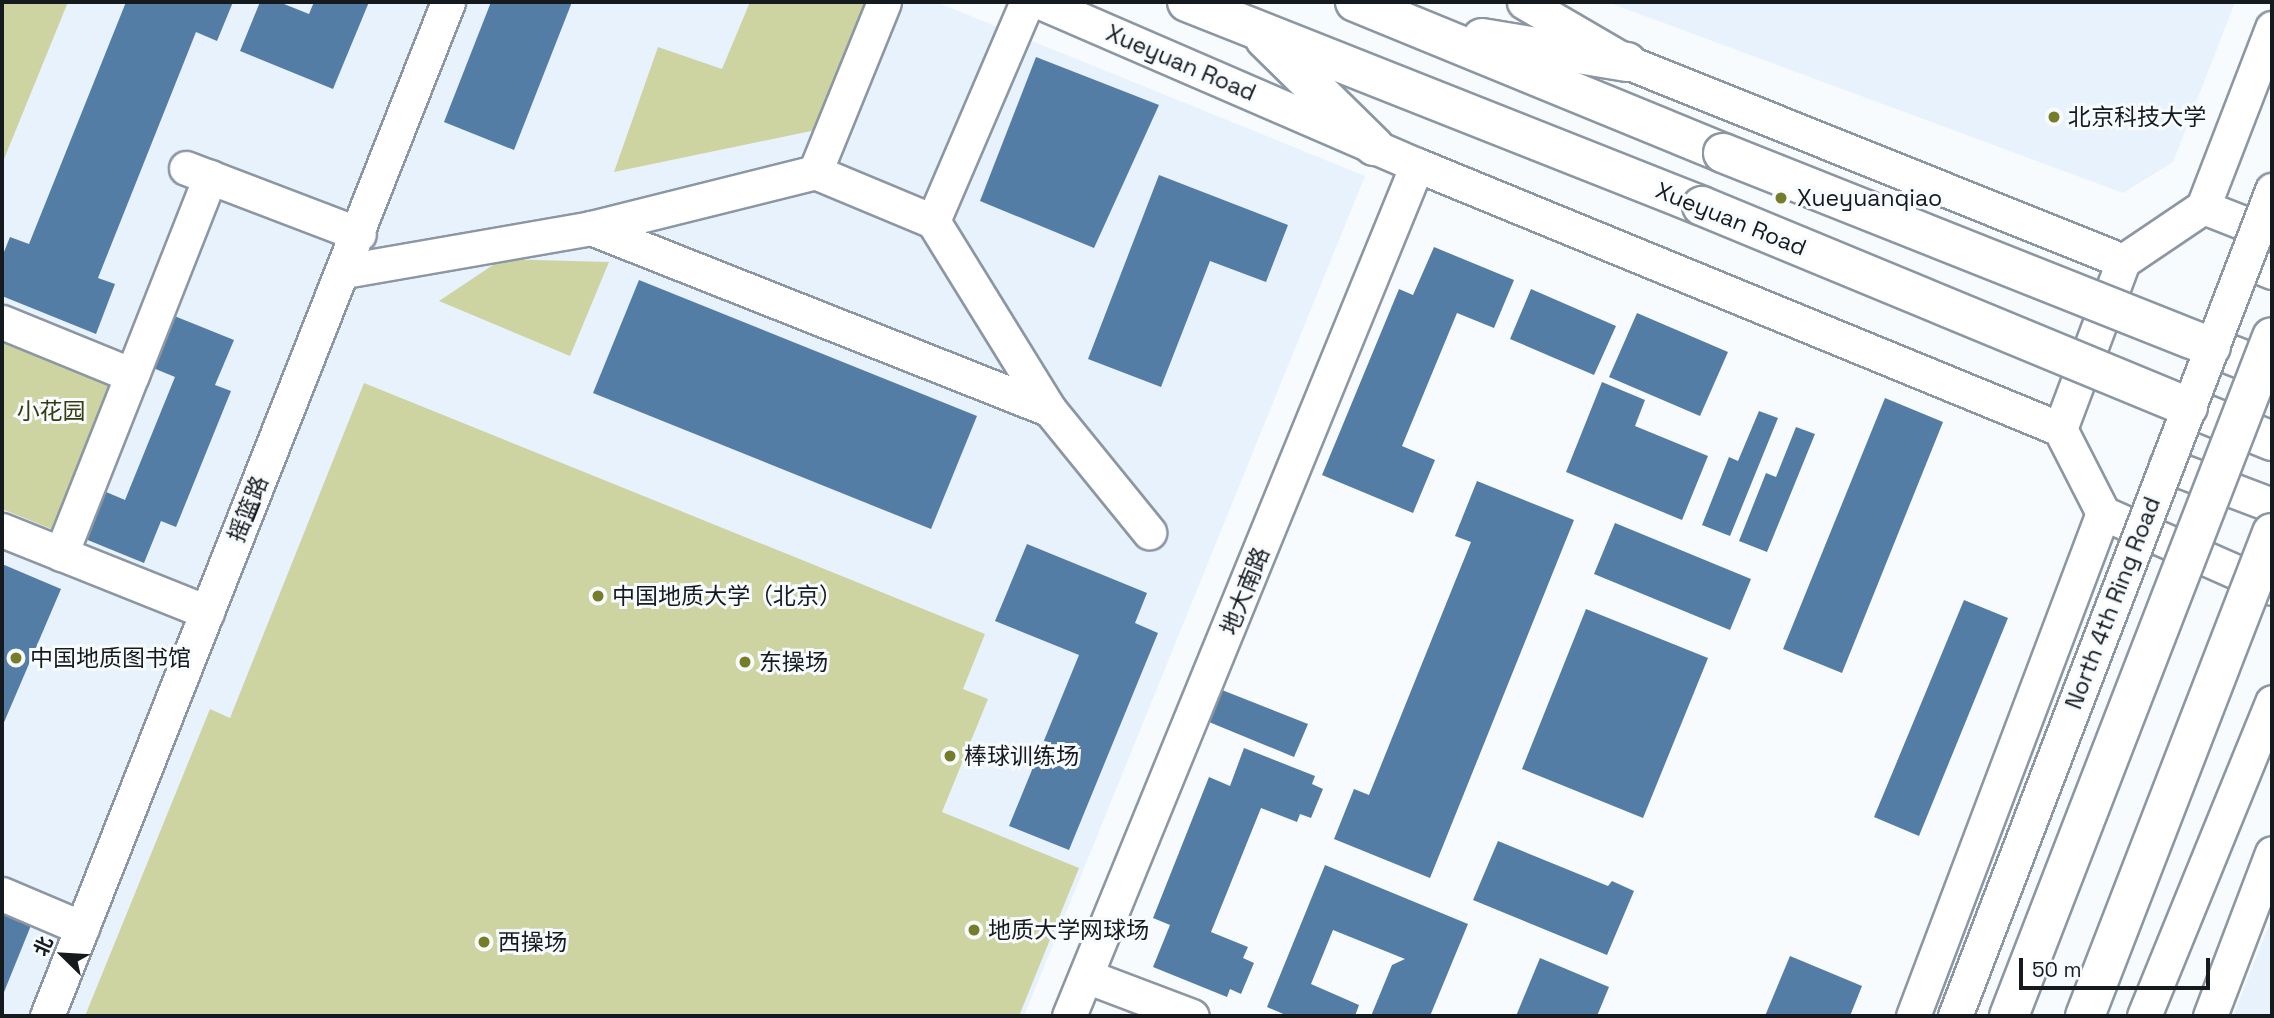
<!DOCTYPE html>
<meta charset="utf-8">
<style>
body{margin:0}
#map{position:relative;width:2274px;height:1018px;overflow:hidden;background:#f8fbfd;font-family:"Space Grotesk","Noto Sans SC",sans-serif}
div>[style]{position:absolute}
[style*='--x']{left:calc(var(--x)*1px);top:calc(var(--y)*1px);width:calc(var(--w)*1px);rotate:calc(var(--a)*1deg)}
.built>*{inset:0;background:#e7f2fd}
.green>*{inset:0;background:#cdd4a2}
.building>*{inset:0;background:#547da5}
.roads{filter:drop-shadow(2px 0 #8c97a3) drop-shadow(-2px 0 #8c97a3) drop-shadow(0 2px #8c97a3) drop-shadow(0 -2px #8c97a3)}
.minor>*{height:33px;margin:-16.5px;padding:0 16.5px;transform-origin:16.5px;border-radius:16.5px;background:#fff}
.major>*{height:38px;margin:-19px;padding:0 19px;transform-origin:19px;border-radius:19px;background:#fff}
.bridges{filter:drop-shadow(2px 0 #8c97a3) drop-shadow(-2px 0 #8c97a3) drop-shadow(0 2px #8c97a3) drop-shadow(0 -2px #8c97a3)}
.minor-bridge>*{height:33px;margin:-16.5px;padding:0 16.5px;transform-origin:16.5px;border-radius:16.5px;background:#fff}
.major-bridge>*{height:38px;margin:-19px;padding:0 19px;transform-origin:19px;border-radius:19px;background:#fff}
.highway-bridge>*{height:38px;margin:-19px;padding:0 19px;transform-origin:19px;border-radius:19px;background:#fff}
.dots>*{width:19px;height:19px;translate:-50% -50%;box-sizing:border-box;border:4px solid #f8fbfd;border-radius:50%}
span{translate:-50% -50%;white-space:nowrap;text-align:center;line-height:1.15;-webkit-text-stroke:6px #f8fbfd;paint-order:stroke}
.street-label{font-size:23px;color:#151a1e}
.poi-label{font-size:23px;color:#151a1e}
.left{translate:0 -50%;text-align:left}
.park-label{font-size:23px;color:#363a0e}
.frame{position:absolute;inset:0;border:4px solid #151a1e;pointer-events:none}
.north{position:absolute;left:28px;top:920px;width:70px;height:70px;-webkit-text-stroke:5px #f8fbfd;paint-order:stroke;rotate:294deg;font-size:19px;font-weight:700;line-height:28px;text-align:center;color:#151a1e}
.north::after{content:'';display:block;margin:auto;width:24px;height:32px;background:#151a1e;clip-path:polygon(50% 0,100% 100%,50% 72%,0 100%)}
.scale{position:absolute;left:2019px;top:958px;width:191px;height:32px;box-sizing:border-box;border:4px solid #151a1e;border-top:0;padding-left:9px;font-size:21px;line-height:24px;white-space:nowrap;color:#151a1e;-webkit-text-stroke:5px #f8fbfd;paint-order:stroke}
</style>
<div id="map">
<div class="built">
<div style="clip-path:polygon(2px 2px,936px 2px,1365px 176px,1024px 1016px,2px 1016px)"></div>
<div style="clip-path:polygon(1607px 2px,2235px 2px,2173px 162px,2123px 193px)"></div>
<div style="clip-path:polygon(2272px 918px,2272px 1016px,2233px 1016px)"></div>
</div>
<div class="green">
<div style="clip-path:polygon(2px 2px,68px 2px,2px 164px)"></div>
<div style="clip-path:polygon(750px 2px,868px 2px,816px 130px,614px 172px,658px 47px,722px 69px)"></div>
<div style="clip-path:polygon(502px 259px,609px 262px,570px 356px,439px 301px)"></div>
<div style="clip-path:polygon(2px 337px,115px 385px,54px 530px,2px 509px)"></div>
<div style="clip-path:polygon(364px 383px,985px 634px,963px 689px,988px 699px,942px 812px,1079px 868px,1019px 1016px,85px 1016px,210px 709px,230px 718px)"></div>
</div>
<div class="building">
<div style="clip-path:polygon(126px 2px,233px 2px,217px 41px,196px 32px,98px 278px,115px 284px,96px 334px,2px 296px,2px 257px,10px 237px,29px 244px)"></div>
<div style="clip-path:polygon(260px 2px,279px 2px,309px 14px,314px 2px,369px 2px,333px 89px,240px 51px)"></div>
<div style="clip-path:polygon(491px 2px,572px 2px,514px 150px,444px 122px)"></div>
<div style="clip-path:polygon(1036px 57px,1159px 105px,1094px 248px,980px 201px)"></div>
<div style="clip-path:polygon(1159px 175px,1288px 225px,1266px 282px,1210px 261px,1161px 387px,1088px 359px)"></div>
<div style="clip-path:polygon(1434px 247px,1514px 280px,1494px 328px,1457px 313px,1402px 446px,1435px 460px,1413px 513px,1322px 475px,1399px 289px,1413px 295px)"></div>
<div style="clip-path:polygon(639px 280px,977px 416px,931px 529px,593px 393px)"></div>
<div style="clip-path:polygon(1531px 289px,1616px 326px,1594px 375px,1510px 339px)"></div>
<div style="clip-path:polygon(162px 311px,234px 340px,215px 385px,231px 391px,176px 527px,161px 521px,144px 563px,73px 534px,92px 486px,125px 500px,175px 377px,141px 363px)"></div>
<div style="clip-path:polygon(1637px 313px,1728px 352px,1700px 416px,1609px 377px)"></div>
<div style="clip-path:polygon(1602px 382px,1645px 400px,1635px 426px,1708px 456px,1682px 520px,1566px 472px)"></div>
<div style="clip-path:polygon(1885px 398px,1943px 422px,1842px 673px,1783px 649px)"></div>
<div style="clip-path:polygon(1759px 411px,1778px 418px,1730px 536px,1702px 525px,1729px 457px,1738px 461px)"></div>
<div style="clip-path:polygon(1796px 427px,1815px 434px,1767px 552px,1739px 541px,1766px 473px,1776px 477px)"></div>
<div style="clip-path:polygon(1477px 481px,1574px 520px,1430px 878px,1334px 839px,1354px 789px,1369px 795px,1471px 542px,1455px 536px)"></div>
<div style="clip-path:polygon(1615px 523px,1751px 579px,1730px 630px,1594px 574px)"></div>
<div style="clip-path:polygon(1027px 544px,1147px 593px,1135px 623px,1158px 633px,1069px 850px,1009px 826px,1079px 655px,995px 621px)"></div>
<div style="clip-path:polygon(2px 564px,61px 589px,2px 727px)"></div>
<div style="clip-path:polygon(1964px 600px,2008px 618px,1919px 836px,1874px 817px)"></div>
<div style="clip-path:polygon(1586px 609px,1708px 658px,1643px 818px,1522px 769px)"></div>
<div style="clip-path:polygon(1222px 690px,1308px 724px,1294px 757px,1209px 722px)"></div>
<div style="clip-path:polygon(1244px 748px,1315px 776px,1312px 784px,1323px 789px,1311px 818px,1300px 814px,1297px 822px,1261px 808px,1211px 932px,1248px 947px,1243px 958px,1254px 963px,1241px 994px,1230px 989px,1227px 997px,1153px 967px,1170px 925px,1153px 918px,1209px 777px,1230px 786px)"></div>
<div style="clip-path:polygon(1498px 841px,1608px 886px,1612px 881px,1634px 891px,1607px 955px,1473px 900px)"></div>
<div style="clip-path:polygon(1325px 865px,1468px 924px,1430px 1016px,1371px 1016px,1392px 965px,1405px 959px,1333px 930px,1311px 984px,1359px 1005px,1355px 1016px,1288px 1016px,1267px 1007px)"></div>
<div style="clip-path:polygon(2px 904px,34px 918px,2px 997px)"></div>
<div style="clip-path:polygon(1790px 956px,1862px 986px,1850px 1016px,1765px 1016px)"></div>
<div style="clip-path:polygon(1540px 958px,1609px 987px,1597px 1016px,1516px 1016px)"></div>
</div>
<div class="roads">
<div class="minor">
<div style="--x:1040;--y:2;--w:411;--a:23.4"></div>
<div style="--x:1417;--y:165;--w:695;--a:22.32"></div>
<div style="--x:1524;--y:2;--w:119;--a:30.2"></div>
<div style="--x:1627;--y:62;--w:534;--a:21.86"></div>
<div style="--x:186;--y:168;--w:185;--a:20.9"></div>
<div style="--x:815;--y:172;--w:183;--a:-67.9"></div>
<div style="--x:2203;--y:207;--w:74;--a:21.4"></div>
<div style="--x:933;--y:221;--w:238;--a:-66.8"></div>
<div style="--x:591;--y:228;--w:492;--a:21.6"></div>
<div style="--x:2245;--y:261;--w:29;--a:22"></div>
<div style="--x:345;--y:271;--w:250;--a:-9.9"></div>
<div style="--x:591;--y:228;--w:231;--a:-14"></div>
<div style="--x:815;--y:172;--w:128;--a:22.6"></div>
<div style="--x:933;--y:221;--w:221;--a:58.3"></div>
<div style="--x:1049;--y:409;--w:159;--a:50.9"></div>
<div style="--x:2;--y:322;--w:140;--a:22.2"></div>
<div style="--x:132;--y:375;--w:213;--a:-68.5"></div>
<div style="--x:2166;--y:465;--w:113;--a:20.7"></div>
<div style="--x:2103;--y:513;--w:185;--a:23.9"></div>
<div style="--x:2;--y:530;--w:221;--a:21.8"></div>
<div style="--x:61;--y:554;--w:193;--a:-68.4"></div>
<div style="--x:2;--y:894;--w:87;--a:23"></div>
<div style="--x:1086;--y:976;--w:113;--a:20.7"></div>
<div style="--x:47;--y:1016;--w:1090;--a:-68.42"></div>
<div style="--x:1069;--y:1016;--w:919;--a:-67.76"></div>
<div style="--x:1913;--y:1016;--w:538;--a:-69.31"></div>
<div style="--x:2103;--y:513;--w:94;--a:-117.1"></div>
<div style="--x:2060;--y:429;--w:179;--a:-69.4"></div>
<div style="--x:2123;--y:261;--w:97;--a:-34"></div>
<div style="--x:2203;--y:207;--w:192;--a:-68.9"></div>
<div style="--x:2144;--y:1016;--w:339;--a:-67.8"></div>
<div style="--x:2210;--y:1016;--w:174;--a:-69.2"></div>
</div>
<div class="major">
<div style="--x:1187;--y:2;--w:554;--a:21.61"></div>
<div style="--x:1355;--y:2;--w:398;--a:22.3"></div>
<div style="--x:1482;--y:38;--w:147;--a:9.4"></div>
<div style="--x:1265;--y:39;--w:153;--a:44.5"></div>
<div style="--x:2211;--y:347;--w:66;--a:21.5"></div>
<div style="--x:2188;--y:407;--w:91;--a:22"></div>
</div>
</div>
<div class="bridges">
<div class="minor-bridge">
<div style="--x:1955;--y:1016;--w:885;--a:-69"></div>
</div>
<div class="major-bridge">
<div style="--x:1723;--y:153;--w:525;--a:21.68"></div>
<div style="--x:1702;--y:206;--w:526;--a:22.47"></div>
</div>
<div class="highway-bridge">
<div style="--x:2009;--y:1016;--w:728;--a:-68.83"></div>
<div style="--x:2085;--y:1016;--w:518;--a:-68.84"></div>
</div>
</div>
<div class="dots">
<div style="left:2054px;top:117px;background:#757d28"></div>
<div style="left:1781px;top:198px;background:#757d28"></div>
<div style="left:598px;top:596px;background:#757d28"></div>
<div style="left:16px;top:658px;background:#757d28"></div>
<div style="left:745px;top:662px;background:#757d28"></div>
<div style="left:950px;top:756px;background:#757d28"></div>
<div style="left:974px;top:930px;background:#757d28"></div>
<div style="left:484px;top:942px;background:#757d28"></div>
</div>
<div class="street-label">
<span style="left:1181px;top:63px;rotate:23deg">Xueyuan Road</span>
<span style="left:1731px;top:219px;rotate:22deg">Xueyuan Road</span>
<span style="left:248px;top:509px;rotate:-68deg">摇篮路</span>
<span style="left:1245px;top:591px;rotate:-68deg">地大南路</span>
<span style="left:2113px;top:603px;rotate:-69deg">North 4th Ring Road</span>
</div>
<div class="poi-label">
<span class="left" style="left:2068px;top:117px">北京科技大学</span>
<span class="left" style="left:1797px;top:198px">Xueyuanqiao</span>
<span class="left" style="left:612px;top:596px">中国地质大学（北京）</span>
<span class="left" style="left:30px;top:658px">中国地质图书馆</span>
<span class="left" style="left:759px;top:662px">东操场</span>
<span class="left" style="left:964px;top:756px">棒球训练场</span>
<span class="left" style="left:988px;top:930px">地质大学网球场</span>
<span class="left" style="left:498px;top:942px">西操场</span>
</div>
<div class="park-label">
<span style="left:51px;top:411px">小花园</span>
</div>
<div class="frame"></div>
<div class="north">北</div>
<div class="scale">50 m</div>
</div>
